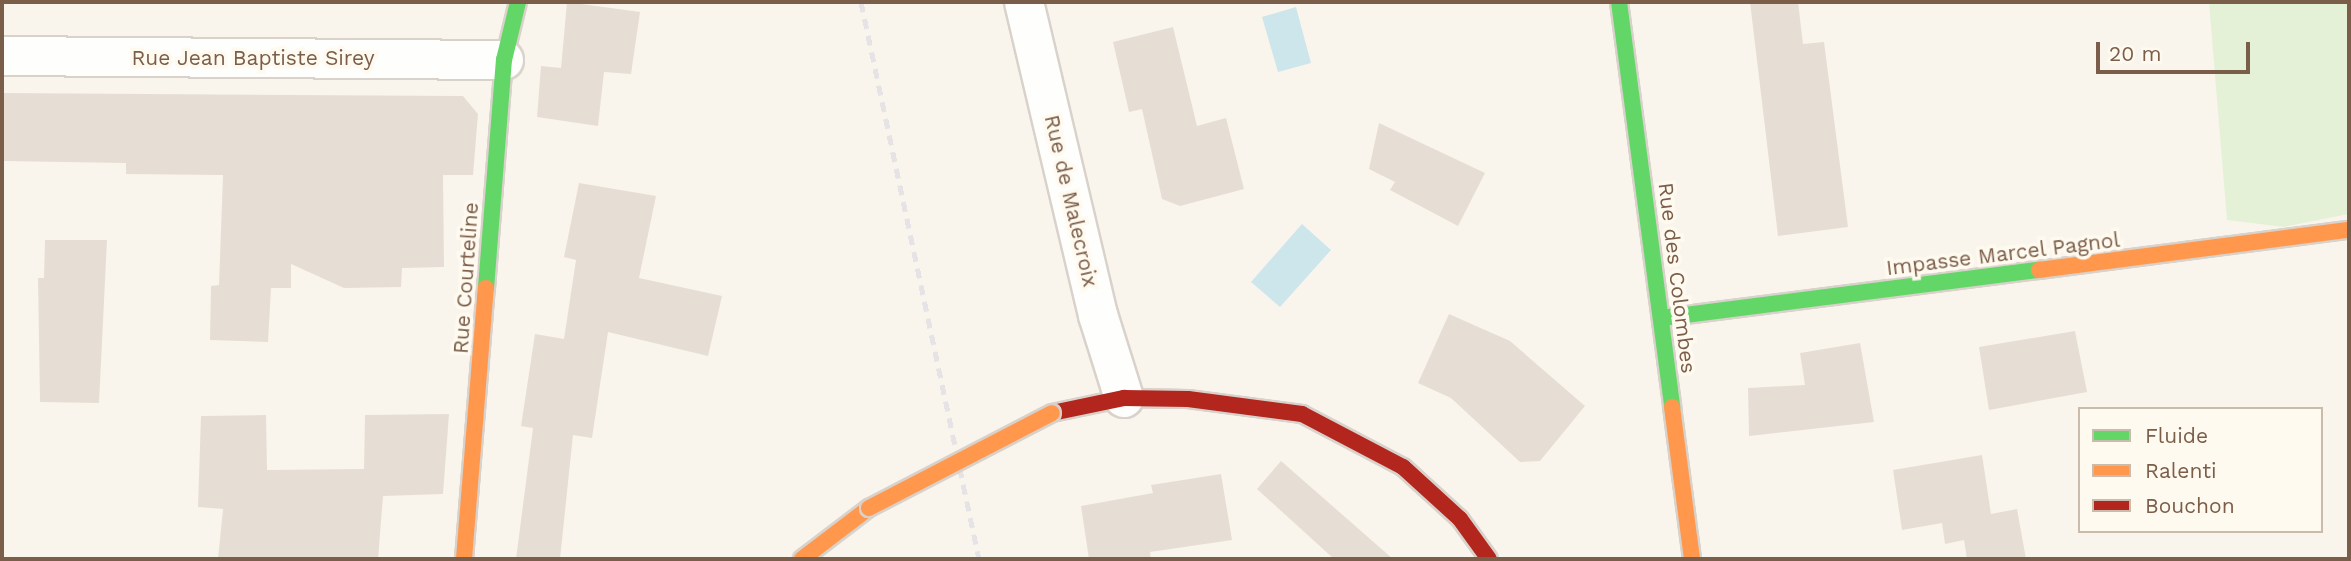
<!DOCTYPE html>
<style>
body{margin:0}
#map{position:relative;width:2351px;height:561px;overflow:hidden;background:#f9f5ed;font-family:"Work Sans",sans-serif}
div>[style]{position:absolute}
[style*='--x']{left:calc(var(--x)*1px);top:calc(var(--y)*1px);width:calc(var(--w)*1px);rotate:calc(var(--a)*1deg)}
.green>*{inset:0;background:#e4f1d7}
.water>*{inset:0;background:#cde6eb}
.building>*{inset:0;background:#e6ded4}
.roads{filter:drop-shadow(2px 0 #d9d2cb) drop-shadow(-2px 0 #d9d2cb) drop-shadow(0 2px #d9d2cb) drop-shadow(0 -2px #d9d2cb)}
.street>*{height:38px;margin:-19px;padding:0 19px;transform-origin:19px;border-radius:19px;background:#fefefc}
.fast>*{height:16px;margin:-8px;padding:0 8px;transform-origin:8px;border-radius:8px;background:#63d668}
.slow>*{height:16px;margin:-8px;padding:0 8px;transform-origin:8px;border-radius:8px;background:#ff974d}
.jam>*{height:16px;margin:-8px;padding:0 8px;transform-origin:8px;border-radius:8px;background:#b3261e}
.rail>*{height:5px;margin-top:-2.5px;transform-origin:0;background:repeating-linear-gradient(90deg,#e6e3e6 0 10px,transparent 0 17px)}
.bridges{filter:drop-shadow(2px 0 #d9d1c9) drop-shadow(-2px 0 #d9d1c9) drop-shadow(0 2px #d9d1c9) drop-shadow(0 -2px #d9d1c9)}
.slow-bridge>*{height:16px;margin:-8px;padding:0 8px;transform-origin:8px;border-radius:8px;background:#ff974d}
span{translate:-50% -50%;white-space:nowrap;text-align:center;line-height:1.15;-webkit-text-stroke:7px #fffaf0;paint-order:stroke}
.street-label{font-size:21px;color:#7b5e49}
.frame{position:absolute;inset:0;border:4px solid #7b5e49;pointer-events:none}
.legend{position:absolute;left:2078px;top:407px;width:245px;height:126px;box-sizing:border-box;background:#fffaf0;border:2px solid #cabcad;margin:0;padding:9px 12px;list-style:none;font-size:21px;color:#7b5e49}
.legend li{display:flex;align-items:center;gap:14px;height:35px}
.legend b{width:35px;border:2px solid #cabcad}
.scale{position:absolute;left:2096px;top:42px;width:154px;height:32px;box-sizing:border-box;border:4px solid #7b5e49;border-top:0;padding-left:9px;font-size:21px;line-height:24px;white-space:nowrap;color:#7b5e49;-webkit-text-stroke:5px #fffaf0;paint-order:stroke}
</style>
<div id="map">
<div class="green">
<div style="clip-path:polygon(2209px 2px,2349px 2px,2349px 214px,2284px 227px,2227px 220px)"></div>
</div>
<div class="water">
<div style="clip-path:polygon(1296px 7px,1311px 63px,1278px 72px,1262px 17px)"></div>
<div style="clip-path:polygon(1302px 224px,1331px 250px,1280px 307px,1251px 282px)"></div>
</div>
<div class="building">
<div style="clip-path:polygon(567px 2px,640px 12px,631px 74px,604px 72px,598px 126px,537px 117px,541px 66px,561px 68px)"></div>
<div style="clip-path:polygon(1750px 2px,1798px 2px,1803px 44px,1824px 42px,1848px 227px,1778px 236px)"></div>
<div style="clip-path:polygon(1173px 27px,1197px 126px,1226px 118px,1244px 189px,1180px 206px,1162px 199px,1142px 109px,1129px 112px,1113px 42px)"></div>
<div style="clip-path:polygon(2px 93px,463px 96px,478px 114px,473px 175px,443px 175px,444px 267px,402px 268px,401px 287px,344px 288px,291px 264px,291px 288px,271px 288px,268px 342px,210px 340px,211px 286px,219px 285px,223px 175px,126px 174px,126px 163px,2px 161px)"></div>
<div style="clip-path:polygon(1379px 123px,1485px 173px,1458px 226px,1390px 190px,1395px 182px,1369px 169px)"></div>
<div style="clip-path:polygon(579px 183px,656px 196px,639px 278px,722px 296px,708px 356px,608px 332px,592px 438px,573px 435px,560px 559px,516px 559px,533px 428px,521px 426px,535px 334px,564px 339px,576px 260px,564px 257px)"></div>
<div style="clip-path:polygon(45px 240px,107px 240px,99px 403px,40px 402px,38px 278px,44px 278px)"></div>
<div style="clip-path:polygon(1449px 314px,1510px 341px,1585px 406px,1540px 461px,1520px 462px,1451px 398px,1418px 383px)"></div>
<div style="clip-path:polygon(2075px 331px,2087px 392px,1989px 410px,1979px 347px)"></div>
<div style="clip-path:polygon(1860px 343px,1874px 422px,1749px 436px,1748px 388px,1805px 385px,1800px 353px)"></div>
<div style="clip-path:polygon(449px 414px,443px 494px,383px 496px,378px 559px,218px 559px,223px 509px,198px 507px,201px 416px,266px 415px,267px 470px,364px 469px,365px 415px)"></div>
<div style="clip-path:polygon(1982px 455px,1991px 514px,2017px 509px,2026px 559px,1967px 559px,1964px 540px,1945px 544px,1942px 523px,1902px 530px,1893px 470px)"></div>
<div style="clip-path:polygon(1281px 461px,1393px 559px,1334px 559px,1257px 489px)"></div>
<div style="clip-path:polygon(1221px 474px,1232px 540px,1150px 552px,1151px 559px,1089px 559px,1081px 506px,1153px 493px,1151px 485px)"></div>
</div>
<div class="roads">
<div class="street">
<div style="--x:1024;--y:2;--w:322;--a:76.7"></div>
<div style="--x:1098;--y:315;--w:87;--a:72.6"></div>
<div style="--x:2;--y:56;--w:502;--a:0.46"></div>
</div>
<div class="fast">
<div style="--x:1619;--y:2;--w:408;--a:82.5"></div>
<div style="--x:486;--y:288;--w:229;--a:-85.5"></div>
<div style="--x:504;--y:60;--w:60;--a:-76.4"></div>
<div style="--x:1662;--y:318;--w:380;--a:-7.3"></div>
</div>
<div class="slow">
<div style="--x:2039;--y:270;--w:313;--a:-7.4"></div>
<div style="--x:1672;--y:407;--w:153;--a:82.5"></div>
<div style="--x:464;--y:559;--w:272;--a:-85.4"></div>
<div style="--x:802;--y:559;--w:84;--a:-37.3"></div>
</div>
<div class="jam">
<div style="--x:1052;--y:413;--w:74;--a:-11.8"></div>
<div style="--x:1124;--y:398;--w:64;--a:0.9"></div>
<div style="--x:1188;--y:399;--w:115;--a:7.5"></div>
<div style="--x:1302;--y:414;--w:114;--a:27.7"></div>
<div style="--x:1403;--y:467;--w:77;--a:42.4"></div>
<div style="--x:1460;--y:519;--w:49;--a:54.1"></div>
</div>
</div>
<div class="rail">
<div style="--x:861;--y:2;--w:569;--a:78.04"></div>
</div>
<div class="bridges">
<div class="slow-bridge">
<div style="--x:869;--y:508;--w:206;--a:-27.4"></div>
</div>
</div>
<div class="street-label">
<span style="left:253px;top:58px">Rue Jean Baptiste Sirey</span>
<span style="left:1071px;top:201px;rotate:77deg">Rue de Malecroix</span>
<span style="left:2003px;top:254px;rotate:-7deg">Impasse Marcel Pagnol</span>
<span style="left:466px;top:278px;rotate:-86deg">Rue Courteline</span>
<span style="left:1677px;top:278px;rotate:83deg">Rue des Colombes</span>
</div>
<div class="frame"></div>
<ul class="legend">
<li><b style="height:9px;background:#63d668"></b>Fluide</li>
<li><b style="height:9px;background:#ff974d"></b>Ralenti</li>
<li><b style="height:9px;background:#b3261e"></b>Bouchon</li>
</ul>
<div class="scale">20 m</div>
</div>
